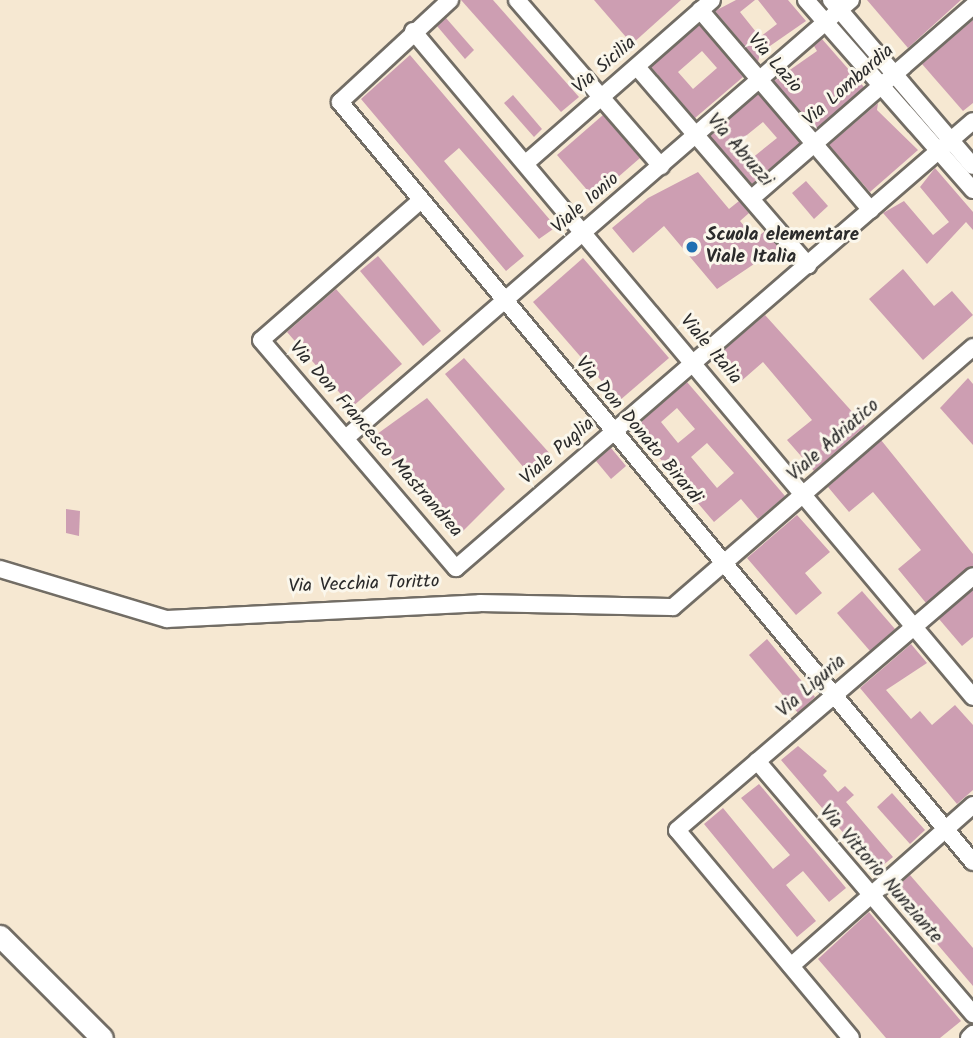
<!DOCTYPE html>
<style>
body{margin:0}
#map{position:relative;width:973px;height:1038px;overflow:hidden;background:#f6e8d2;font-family:Kalam,sans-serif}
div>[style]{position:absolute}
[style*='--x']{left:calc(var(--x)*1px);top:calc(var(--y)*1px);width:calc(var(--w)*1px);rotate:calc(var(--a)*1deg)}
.building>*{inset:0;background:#cd9eb2}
.roads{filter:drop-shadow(2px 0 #726d65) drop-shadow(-2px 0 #726d65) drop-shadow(0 2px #726d65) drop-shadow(0 -2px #726d65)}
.minor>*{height:16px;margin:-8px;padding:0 8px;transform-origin:8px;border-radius:8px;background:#fff}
.tertiary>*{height:21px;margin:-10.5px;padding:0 10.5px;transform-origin:10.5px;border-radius:10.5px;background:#fff}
.dots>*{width:19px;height:19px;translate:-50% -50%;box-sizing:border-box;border:4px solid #fbf7ec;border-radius:50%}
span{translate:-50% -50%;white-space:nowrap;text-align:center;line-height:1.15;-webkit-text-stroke:6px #fbf7ec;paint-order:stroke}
.street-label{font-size:19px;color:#2b2b2b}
.poi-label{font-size:19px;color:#2b2b2b;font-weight:700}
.left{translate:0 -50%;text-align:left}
</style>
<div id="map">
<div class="building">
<div style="clip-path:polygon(461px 0,493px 0,579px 97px,561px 112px)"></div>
<div style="clip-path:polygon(594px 0,681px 0,632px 44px)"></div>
<div style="clip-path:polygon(736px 0,755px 0,740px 12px,760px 37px,777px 24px,758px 0,788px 0,806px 21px,760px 53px,758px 62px,715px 11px)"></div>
<div style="clip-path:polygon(867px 0,961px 0,908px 48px)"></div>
<div style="clip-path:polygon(446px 18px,474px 50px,465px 59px,437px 26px)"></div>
<div style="clip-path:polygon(973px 20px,973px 103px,963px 111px,922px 64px)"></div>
<div style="clip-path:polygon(evenodd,699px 25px,743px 77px,695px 118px,651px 67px,699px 25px,702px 51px,717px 68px,693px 89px,678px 72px,702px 51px)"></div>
<div style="clip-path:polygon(822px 39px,864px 87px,816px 129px,774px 81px,817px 51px,814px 46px)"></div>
<div style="clip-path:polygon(410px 55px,556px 227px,539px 239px,459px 148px,444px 161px,524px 256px,506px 271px,361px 99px)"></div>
<div style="clip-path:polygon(evenodd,758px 94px,800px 143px,752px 184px,710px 136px,758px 94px,763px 122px,777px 138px,751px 159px,737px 143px,763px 122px)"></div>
<div style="clip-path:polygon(513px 95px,542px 129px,534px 137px,504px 103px)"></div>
<div style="clip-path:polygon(878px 103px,877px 110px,918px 150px,870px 192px,829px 145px)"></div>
<div style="clip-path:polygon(603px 115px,640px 158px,594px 198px,557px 155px)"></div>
<div style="clip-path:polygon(935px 168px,973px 212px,973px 230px,966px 222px,927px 264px,883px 213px,904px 201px,933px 235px,949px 222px,920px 187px)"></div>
<div style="clip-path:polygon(698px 172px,729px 209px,739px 201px,749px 213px,740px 221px,755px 239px,765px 231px,779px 247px,717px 289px,664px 226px,633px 253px,612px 228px,648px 198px)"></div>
<div style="clip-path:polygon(806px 181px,828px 206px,814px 219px,792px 193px)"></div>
<div style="clip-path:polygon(378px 256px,441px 331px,423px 346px,360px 271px)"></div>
<div style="clip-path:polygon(583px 258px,669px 358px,619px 401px,533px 302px)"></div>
<div style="clip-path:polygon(903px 269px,934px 306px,952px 291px,973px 315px,923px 360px,869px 299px)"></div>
<div style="clip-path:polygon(336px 289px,402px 364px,352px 407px,287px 332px)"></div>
<div style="clip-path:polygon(765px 315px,865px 426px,814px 471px,787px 440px,812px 420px,763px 362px,739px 383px,717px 356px)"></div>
<div style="clip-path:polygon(464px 358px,552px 456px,530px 475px,445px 374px)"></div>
<div style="clip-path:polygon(968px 378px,973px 384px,973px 445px,940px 408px)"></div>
<div style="clip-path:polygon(evenodd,687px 382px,785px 496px,758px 519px,741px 499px,714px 522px,634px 428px,687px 382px,677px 408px,695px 429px,678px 443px,661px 422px,677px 408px,687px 382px,707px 443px,734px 473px,717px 488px,691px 457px,707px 443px)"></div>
<div style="clip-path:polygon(427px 398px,505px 489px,459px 535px,373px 437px)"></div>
<div style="clip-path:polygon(881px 440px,973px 554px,973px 566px,926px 603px,898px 569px,921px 550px,873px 492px,849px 512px,828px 487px)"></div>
<div style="clip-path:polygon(611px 448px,626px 466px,611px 479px,596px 461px)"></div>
<div style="clip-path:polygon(66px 509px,80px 511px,79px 536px,66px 533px)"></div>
<div style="clip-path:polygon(797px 515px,830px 552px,805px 573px,822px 593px,796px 615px,747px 558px)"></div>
<div style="clip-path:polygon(973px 590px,973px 637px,962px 646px,939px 619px)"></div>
<div style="clip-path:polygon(862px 591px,895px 629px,870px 651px,837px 613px)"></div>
<div style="clip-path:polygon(767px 639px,815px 697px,798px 713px,749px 655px)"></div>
<div style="clip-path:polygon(911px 644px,927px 663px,886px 690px,911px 719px,920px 711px,932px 725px,955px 705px,973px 725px,973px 790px,957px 804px,860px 688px)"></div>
<div style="clip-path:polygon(798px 746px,827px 771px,823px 775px,838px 792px,845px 786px,854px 795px,846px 802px,893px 857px,876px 871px,781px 760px)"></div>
<div style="clip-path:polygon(759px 784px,846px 888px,829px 902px,803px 871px,786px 885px,816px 921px,797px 937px,704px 824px,723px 808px,773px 869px,790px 855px,741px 798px)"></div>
<div style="clip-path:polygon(892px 793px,925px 830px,910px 844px,877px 807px)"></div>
<div style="clip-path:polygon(910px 875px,973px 948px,973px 986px,892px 891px)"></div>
<div style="clip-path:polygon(869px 912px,961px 1021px,940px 1038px,886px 1038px,818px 959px)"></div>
</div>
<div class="roads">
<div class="minor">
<div style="--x:450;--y:0;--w:150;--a:137.2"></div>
<div style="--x:340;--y:102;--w:989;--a:50.21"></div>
<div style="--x:517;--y:0;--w:220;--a:49.1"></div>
<div style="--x:806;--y:0;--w:253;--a:48.7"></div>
<div style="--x:831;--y:0;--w:218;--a:49.5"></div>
<div style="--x:700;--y:10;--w:263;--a:49.5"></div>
<div style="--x:413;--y:31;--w:870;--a:49.94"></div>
<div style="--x:637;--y:67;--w:262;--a:49.2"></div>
<div style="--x:526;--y:163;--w:247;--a:-41.2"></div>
<div style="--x:752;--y:198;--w:293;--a:-41"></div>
<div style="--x:420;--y:201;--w:211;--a:138.8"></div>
<div style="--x:261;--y:340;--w:300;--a:49.5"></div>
<div style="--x:456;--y:568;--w:683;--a:-40.85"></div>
<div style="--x:347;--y:437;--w:667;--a:-40.93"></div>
<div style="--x:0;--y:569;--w:174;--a:16.7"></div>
<div style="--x:167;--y:619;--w:313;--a:-2.9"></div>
<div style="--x:480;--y:603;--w:193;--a:1.2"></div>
<div style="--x:673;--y:607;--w:397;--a:-40.9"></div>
<div style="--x:757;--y:761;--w:333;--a:49.5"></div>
<div style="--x:791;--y:966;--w:243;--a:-41.5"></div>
<div style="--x:851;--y:1038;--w:271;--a:-129.9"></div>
<div style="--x:677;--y:830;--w:390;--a:-40.6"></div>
<div style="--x:969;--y:1038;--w:6;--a:-45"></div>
</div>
<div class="tertiary">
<div style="--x:0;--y:936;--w:144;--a:45"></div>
</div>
</div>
<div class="dots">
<div style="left:692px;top:247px;background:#1f6fb2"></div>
</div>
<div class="street-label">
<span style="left:774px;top:64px;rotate:49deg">Via Lazio</span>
<span style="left:605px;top:66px;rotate:-41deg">Via Sicilia</span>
<span style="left:849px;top:86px;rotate:-41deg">Via Lombardia</span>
<span style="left:739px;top:151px;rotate:49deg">Via Abruzzi</span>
<span style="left:586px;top:204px;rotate:-41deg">Viale Ionio</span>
<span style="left:710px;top:350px;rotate:50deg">Viale Italia</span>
<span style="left:638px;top:431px;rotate:50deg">Via Don Donato Birardi</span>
<span style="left:375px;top:440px;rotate:49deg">Via Don Francesco Mastrandrea</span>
<span style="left:834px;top:441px;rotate:-41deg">Viale Adriatico</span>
<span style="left:558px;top:452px;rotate:-41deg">Viale Puglia</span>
<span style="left:364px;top:585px;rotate:-2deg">Via Vecchia Toritto</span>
<span style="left:812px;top:687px;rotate:-41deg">Via Liguria</span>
<span style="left:880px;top:875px;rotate:49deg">Via Vittorio Nunziante</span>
</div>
<div class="poi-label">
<span class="left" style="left:706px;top:247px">Scuola elementare<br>Viale Italia</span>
</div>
</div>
